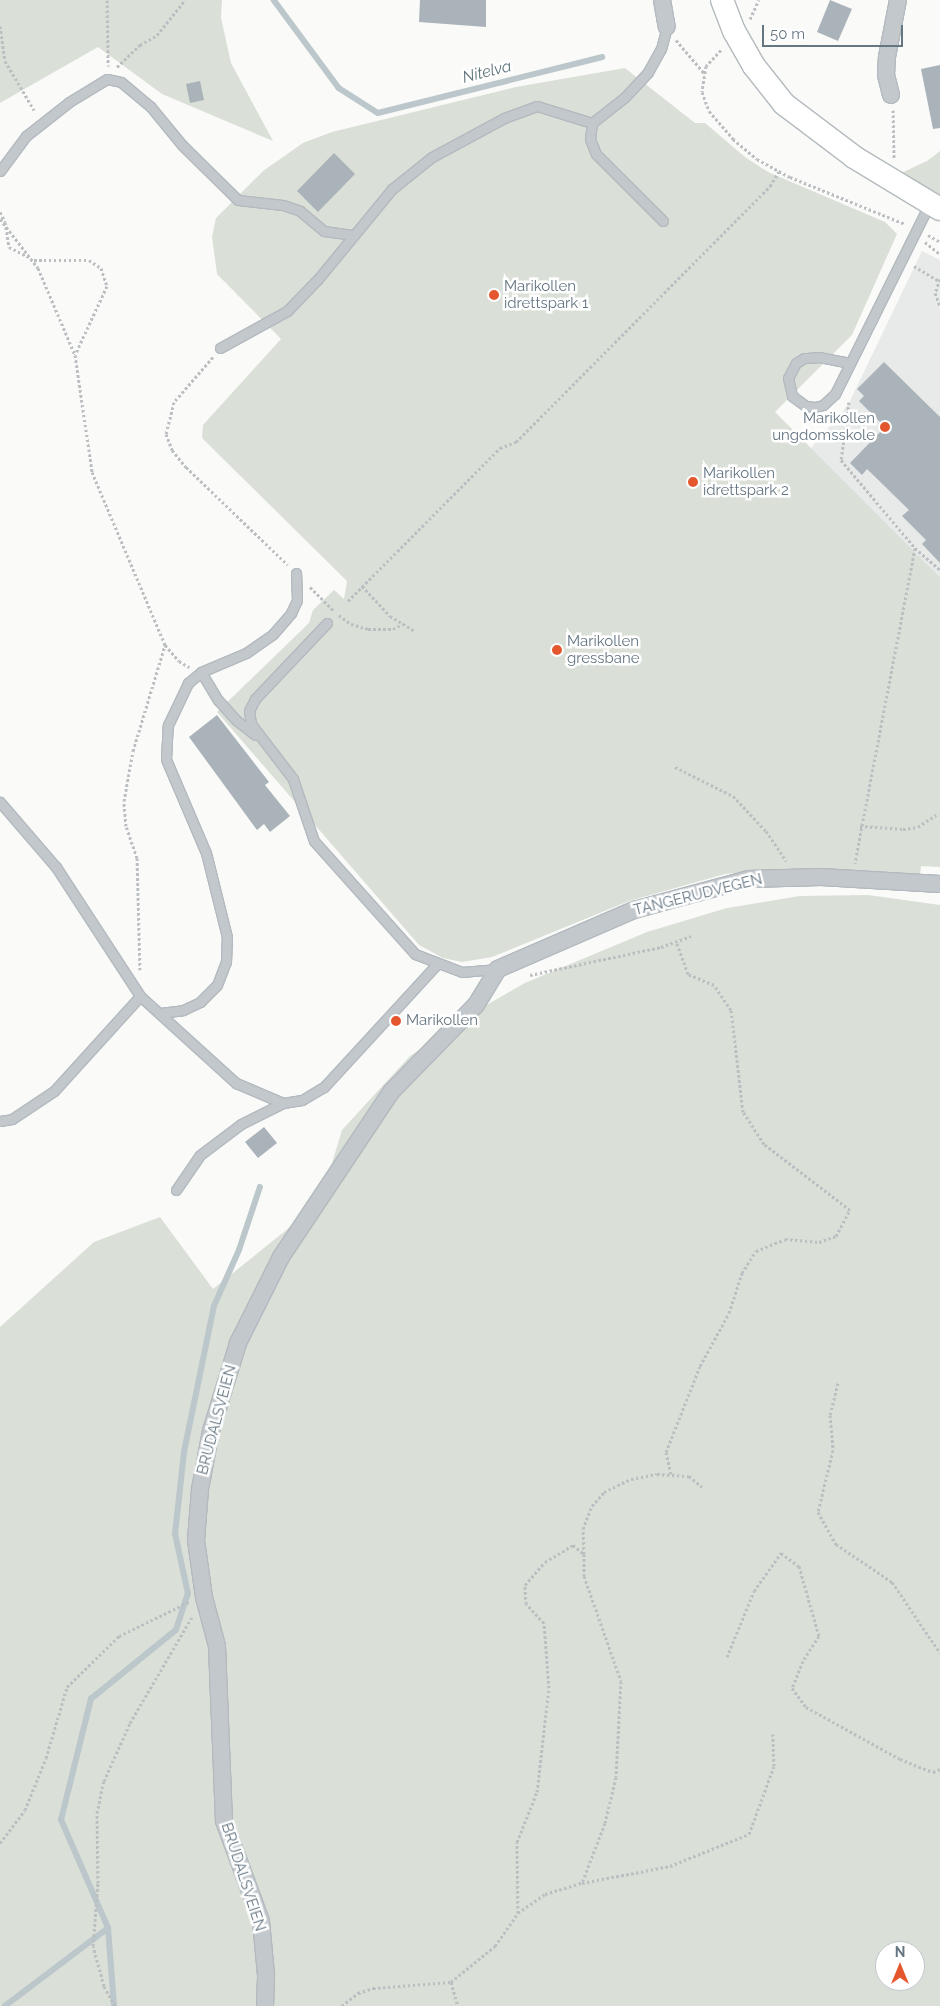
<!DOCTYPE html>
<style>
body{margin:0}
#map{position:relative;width:940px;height:2006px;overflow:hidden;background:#fafaf8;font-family:Raleway,sans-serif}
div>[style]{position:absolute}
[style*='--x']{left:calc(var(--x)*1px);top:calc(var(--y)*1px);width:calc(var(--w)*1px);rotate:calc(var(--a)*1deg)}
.built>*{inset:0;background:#e8e9e9}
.green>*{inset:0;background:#dadfd7}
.stream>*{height:5.5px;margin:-2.75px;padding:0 2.75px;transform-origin:2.75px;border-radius:2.75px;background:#bbc7cb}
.building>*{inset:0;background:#aab3b9}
.path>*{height:3px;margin-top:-1.5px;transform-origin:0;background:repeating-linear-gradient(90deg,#bbbfc2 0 2.5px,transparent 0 5px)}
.roads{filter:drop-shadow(1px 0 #b3babf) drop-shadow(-1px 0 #b3babf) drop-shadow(0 1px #b3babf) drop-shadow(0 -1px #b3babf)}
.service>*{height:9px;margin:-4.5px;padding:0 4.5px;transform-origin:4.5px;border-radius:4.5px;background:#c3c8cc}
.minor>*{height:16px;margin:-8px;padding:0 8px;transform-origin:8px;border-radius:8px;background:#c3c8cc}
.secondary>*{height:22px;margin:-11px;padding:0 11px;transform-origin:11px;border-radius:11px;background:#fff}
.dots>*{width:14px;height:14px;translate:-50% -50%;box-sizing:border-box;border:2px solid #fff;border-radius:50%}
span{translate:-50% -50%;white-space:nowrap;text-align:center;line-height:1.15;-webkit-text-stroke:5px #fff;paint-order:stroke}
.poi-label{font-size:15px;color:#657683}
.left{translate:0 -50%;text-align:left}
.right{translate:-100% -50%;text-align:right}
.street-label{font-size:15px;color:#657683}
.water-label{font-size:16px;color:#60757c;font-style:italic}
.north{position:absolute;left:875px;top:1941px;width:50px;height:50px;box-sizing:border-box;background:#fff;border:1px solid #c1c8cd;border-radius:50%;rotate:0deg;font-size:14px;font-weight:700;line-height:20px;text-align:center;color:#657683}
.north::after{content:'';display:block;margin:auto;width:18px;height:22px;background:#e4572e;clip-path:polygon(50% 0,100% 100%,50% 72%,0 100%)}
.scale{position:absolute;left:762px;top:25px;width:141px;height:22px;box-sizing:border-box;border:2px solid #657683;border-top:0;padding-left:6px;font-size:15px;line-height:18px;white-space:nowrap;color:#657683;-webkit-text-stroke:4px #fff;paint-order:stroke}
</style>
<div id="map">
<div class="built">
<div style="clip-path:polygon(922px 251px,940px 260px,940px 577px,811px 448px,848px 405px)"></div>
</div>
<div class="green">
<div style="clip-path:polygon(0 0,222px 0,221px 18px,231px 63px,273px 141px,162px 94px,98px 47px,0 103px)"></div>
<div style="clip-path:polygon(625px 68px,695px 123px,705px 123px,745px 157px,768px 172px,885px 222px,897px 234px,852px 335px,775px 412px,940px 577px,940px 867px,921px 866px,920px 875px,777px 869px,725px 874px,629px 901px,492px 957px,462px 962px,443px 958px,419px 945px,217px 712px,309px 623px,313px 610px,334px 590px,344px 599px,347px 581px,202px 438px,203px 425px,281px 339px,217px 274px,212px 237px,216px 218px,263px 171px,303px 143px,332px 132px,516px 87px)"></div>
<div style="clip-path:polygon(940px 151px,940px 198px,899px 174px,927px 161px)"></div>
<div style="clip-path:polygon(evenodd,868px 895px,940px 905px,940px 2006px,0 2006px,0 1327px,94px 1242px,160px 1217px,213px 1289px,320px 1203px,342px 1130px,410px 1056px,478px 1010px,525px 983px,647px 932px,727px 908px,800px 896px,868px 895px,885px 1951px,915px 1951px,915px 1981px,885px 1981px,885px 1951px)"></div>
</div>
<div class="stream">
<div style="--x:274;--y:0;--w:109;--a:53.5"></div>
<div style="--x:339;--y:88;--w:46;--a:32.7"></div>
<div style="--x:378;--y:113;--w:231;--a:-14"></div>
<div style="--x:5;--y:2006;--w:129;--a:-37.1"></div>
<div style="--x:114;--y:2006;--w:78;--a:-94.4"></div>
<div style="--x:108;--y:1928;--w:118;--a:-113.5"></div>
<div style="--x:61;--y:1820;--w:125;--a:-76.1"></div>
<div style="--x:91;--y:1699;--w:109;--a:-39.1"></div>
<div style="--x:176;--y:1630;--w:38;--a:-72"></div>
<div style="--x:188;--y:1594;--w:61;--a:-102.2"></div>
<div style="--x:175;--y:1534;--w:82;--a:-83.7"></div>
<div style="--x:184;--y:1452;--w:149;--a:-78.4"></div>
<div style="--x:214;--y:1306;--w:61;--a:-65.9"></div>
<div style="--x:239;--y:1250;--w:66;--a:-71.6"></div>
</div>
<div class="building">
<div style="clip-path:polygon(420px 0,486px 0,486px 27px,419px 22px)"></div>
<div style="clip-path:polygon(830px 0,852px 9px,838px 41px,817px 32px)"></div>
<div style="clip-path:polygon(940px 65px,940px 128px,933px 129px,921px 69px)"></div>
<div style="clip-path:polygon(200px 81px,204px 100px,190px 103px,186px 84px)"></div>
<div style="clip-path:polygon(334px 153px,355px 174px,318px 212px,297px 191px)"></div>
<div style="clip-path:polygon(884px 362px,940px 417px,940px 563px,922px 544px,926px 540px,902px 516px,909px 510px,867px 469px,862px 475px,850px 463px,885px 427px,859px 401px,864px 396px,857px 389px)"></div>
<div style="clip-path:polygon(217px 715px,269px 782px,265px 785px,290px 816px,270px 832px,264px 824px,257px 830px,189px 737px)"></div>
<div style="clip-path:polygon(264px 1127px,277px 1143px,258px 1158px,245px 1142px)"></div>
</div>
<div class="path">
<div style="--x:107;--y:0;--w:66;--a:89.1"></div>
<div style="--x:750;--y:19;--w:21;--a:-65"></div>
<div style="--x:0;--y:26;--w:35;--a:82"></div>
<div style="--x:5;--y:61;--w:57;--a:59.4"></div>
<div style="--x:676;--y:40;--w:43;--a:49.7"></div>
<div style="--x:721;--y:50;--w:22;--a:133"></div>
<div style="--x:706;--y:66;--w:26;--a:99"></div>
<div style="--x:702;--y:92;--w:20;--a:70"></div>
<div style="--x:709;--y:111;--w:37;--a:49"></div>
<div style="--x:733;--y:139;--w:31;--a:40"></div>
<div style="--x:757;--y:159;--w:38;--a:29"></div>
<div style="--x:790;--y:177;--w:124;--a:22.2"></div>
<div style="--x:117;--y:67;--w:32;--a:-44"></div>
<div style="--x:140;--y:45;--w:20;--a:-30"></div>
<div style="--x:157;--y:35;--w:45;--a:-51.3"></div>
<div style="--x:893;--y:110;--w:48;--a:88.8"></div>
<div style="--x:0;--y:212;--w:11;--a:63"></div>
<div style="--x:5;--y:222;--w:25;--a:81"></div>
<div style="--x:9;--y:247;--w:22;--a:27"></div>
<div style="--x:0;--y:219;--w:62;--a:52.2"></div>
<div style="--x:38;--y:268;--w:95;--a:67"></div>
<div style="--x:75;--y:355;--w:118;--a:81.7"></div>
<div style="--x:92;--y:472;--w:188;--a:67.1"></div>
<div style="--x:165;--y:645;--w:21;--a:49"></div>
<div style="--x:179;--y:661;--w:12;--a:31"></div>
<div style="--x:928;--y:235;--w:14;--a:30"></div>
<div style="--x:925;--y:242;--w:19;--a:39"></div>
<div style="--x:34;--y:260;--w:55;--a:0"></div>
<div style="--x:89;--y:260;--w:14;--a:34"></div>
<div style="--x:101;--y:268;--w:19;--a:72"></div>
<div style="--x:107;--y:286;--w:76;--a:114.9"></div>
<div style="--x:914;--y:266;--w:29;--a:31"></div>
<div style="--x:940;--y:279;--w:15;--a:110"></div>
<div style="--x:935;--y:293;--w:14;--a:69"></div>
<div style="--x:213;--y:357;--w:60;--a:130.9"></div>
<div style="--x:174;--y:402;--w:33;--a:104"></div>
<div style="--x:166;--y:434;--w:17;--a:69"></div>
<div style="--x:172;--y:450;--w:22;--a:51"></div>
<div style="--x:186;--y:467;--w:141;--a:43.9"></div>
<div style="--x:849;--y:402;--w:59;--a:97.9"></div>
<div style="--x:841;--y:460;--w:115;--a:49.9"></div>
<div style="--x:915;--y:548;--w:321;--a:100.8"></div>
<div style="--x:915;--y:548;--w:33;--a:41"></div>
<div style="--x:362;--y:586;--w:41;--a:47"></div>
<div style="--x:390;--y:616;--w:29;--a:31"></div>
<div style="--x:310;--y:587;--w:34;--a:45"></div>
<div style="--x:348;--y:601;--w:216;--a:-45.2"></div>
<div style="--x:500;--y:448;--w:17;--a:-21"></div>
<div style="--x:516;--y:442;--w:361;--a:-45.2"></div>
<div style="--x:770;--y:186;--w:17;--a:-59"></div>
<div style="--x:339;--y:615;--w:15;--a:37"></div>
<div style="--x:351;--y:624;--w:18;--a:16"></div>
<div style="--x:368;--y:629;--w:25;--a:0"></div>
<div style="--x:393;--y:629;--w:11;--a:-27"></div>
<div style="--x:675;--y:767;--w:65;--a:26.6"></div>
<div style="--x:733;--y:796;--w:48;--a:46.7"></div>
<div style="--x:766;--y:831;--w:36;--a:56"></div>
<div style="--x:860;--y:826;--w:43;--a:4"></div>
<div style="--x:903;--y:829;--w:15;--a:-8"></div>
<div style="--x:918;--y:827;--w:22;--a:-34"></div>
<div style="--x:140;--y:970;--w:112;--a:-91.5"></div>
<div style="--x:137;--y:858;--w:34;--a:-109"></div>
<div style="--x:126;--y:826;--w:25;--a:-95"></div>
<div style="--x:124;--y:801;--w:51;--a:-79.8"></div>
<div style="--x:133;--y:751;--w:111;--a:-73.2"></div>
<div style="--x:530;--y:975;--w:134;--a:-12.1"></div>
<div style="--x:661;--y:947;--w:32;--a:-20"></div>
<div style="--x:838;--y:1383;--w:33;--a:104"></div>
<div style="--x:830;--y:1415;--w:35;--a:85"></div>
<div style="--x:833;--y:1450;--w:64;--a:103.6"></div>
<div style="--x:818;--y:1512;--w:37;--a:61"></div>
<div style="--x:836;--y:1544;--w:68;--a:34.2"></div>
<div style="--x:892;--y:1582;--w:86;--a:55.9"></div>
<div style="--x:671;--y:1474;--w:23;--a:-103"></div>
<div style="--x:666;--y:1452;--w:92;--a:-68.4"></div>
<div style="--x:700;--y:1366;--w:60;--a:-61.3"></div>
<div style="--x:729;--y:1313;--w:42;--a:-72"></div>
<div style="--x:742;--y:1273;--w:26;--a:-58"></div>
<div style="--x:756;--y:1251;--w:31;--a:-22"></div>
<div style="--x:785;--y:1239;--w:34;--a:5"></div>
<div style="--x:819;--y:1242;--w:18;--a:-19"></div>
<div style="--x:836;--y:1236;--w:30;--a:-62"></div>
<div style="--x:850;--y:1210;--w:108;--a:-142.5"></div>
<div style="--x:764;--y:1144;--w:38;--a:-123"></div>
<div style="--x:743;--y:1112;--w:103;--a:-96.7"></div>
<div style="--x:731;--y:1010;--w:30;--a:-124"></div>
<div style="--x:714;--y:985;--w:28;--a:-157"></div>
<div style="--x:688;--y:974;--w:33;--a:-110"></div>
<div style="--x:584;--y:1554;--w:25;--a:-92"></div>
<div style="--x:583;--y:1529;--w:25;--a:-69"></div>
<div style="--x:592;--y:1506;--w:18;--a:-49"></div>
<div style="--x:604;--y:1492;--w:30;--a:-26"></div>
<div style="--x:631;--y:1479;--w:26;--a:-11"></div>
<div style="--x:657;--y:1474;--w:32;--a:4"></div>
<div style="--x:689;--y:1476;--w:17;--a:40"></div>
<div style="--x:727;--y:1657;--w:71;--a:-67.8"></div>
<div style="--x:754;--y:1591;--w:47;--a:-54.6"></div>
<div style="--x:781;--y:1553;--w:22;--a:36"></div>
<div style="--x:799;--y:1566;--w:73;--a:74.1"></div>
<div style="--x:819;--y:1636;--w:30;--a:123"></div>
<div style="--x:803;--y:1661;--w:29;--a:112"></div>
<div style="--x:792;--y:1688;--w:24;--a:54"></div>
<div style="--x:806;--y:1707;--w:107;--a:29"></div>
<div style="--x:900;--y:1759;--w:35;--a:22"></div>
<div style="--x:933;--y:1772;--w:8;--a:-23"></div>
<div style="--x:0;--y:1843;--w:41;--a:-52.9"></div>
<div style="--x:25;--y:1810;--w:56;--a:-68"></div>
<div style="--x:46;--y:1758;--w:74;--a:-73.5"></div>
<div style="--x:67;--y:1687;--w:73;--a:-44.4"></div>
<div style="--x:119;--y:1636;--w:78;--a:-25.9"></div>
<div style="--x:518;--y:1913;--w:71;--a:-90.8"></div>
<div style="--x:517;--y:1842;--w:54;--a:-68.2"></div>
<div style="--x:537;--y:1792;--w:105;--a:-83.4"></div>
<div style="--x:549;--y:1688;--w:65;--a:-94.4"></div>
<div style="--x:544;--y:1623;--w:26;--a:-133"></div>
<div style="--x:526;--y:1604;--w:19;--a:-93"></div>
<div style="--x:525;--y:1585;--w:30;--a:-49"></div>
<div style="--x:545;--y:1562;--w:33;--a:-31"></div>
<div style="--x:573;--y:1545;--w:14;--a:39"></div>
<div style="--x:584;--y:1554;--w:22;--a:90"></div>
<div style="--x:584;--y:1576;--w:111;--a:70.6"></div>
<div style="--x:621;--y:1681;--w:96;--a:93"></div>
<div style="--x:616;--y:1777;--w:47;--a:103.4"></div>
<div style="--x:605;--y:1823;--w:64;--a:111"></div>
<div style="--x:451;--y:1982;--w:25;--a:74"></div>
<div style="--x:115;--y:2006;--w:23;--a:-119"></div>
<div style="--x:104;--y:1986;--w:41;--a:-105.4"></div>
<div style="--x:93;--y:1946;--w:63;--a:-85.5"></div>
<div style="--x:98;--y:1883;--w:70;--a:-90.8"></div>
<div style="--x:97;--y:1813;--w:33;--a:-78"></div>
<div style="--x:104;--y:1781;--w:64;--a:-65.9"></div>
<div style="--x:130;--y:1723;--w:123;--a:-59.7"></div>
<div style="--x:342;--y:2006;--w:21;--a:-39"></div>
<div style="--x:358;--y:1993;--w:16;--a:-18"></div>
<div style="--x:373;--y:1988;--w:78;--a:-4.4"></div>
<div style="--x:451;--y:1982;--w:57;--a:-39.3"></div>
<div style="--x:495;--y:1946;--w:40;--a:-55.1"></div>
<div style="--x:518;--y:1913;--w:33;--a:-35"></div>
<div style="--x:545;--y:1894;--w:39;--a:-17"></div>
<div style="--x:582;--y:1883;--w:90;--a:-10.9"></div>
<div style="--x:670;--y:1866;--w:85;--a:-22.1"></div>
<div style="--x:749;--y:1834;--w:72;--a:-69.8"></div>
<div style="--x:774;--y:1766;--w:32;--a:-92"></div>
</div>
<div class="roads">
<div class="service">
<div style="--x:0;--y:171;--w:44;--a:-53.4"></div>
<div style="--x:26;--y:136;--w:55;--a:-38.3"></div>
<div style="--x:69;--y:102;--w:44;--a:-31.2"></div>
<div style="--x:107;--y:79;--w:14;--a:12"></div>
<div style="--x:121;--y:82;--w:38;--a:40"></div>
<div style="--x:150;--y:106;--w:50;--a:50.6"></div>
<div style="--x:182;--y:145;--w:78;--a:44.5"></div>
<div style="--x:238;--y:200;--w:45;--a:6.3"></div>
<div style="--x:283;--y:205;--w:18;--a:19"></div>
<div style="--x:300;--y:211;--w:31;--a:40"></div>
<div style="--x:324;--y:231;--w:28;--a:8"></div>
<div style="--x:663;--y:221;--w:95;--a:-135"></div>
<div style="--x:596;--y:154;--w:16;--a:-112"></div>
<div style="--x:590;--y:139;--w:16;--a:-83"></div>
<div style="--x:592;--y:123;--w:42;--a:-38.2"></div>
<div style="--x:625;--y:97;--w:34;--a:-47"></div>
<div style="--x:648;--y:72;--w:26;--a:-61"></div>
<div style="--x:661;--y:49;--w:23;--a:-75"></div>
<div style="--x:220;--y:348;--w:77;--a:-28.9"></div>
<div style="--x:287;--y:311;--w:45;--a:-45.9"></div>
<div style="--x:318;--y:279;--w:117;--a:-50.6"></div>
<div style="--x:392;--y:189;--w:51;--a:-38.7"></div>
<div style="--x:432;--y:157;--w:82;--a:-28.4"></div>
<div style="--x:504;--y:118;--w:35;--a:-20"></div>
<div style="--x:537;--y:106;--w:58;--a:17.2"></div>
<div style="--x:850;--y:363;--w:31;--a:-169"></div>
<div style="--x:820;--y:357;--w:16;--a:176"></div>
<div style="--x:804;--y:358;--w:9;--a:148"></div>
<div style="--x:796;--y:363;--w:17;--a:118"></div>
<div style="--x:788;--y:378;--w:18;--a:77"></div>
<div style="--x:792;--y:396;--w:17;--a:36"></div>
<div style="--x:806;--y:406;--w:9;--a:6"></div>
<div style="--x:815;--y:407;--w:8;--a:-14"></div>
<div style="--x:823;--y:405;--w:16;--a:-43"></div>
<div style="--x:835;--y:394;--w:213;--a:-63.6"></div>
<div style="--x:327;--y:623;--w:105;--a:133.5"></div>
<div style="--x:255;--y:699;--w:13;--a:117"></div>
<div style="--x:249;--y:711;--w:13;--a:81"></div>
<div style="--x:251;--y:724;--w:69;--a:52.6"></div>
<div style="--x:293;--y:779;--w:65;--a:71.3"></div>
<div style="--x:314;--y:841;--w:152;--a:48.2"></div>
<div style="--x:415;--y:954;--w:50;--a:21"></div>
<div style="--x:462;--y:972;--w:36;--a:-5"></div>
<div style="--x:201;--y:672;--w:33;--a:59"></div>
<div style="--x:218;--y:700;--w:27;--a:48"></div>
<div style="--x:236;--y:720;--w:24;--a:38"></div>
<div style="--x:0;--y:802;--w:86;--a:49.3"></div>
<div style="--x:56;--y:867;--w:154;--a:56.9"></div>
<div style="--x:140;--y:996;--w:130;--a:42.2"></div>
<div style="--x:236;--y:1083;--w:51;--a:23.1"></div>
<div style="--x:160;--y:1013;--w:23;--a:-7"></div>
<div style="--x:183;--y:1010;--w:19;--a:-25"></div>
<div style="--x:200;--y:1002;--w:24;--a:-45"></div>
<div style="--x:217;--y:985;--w:25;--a:-69"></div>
<div style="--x:226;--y:962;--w:25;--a:-88"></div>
<div style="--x:227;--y:937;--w:87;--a:-104"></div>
<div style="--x:206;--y:853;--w:102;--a:-113.1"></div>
<div style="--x:166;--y:759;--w:34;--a:-87"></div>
<div style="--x:168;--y:725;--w:47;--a:-64.5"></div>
<div style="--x:188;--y:683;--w:17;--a:-40"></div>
<div style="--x:201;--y:672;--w:49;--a:-22.9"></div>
<div style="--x:246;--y:653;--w:33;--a:-35"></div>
<div style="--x:273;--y:634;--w:28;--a:-49"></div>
<div style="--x:291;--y:613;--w:14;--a:-65"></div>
<div style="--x:297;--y:600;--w:27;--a:-92"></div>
<div style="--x:0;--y:1121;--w:12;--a:-9"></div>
<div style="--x:12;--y:1119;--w:50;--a:-33.7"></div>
<div style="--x:54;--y:1091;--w:128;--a:-47.8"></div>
<div style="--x:176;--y:1190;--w:42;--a:-55.6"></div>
<div style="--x:200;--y:1155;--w:51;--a:-37.1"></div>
<div style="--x:241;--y:1124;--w:47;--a:-26.6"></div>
<div style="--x:283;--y:1103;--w:19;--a:-9"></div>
<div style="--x:302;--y:1100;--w:26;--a:-31"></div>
<div style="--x:324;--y:1087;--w:167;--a:-47.4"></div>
</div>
<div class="minor">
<div style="--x:662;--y:0;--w:27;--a:80"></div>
<div style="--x:891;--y:95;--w:21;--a:-104"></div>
<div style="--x:886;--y:75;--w:18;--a:-87"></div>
<div style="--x:887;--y:57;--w:58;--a:-79.1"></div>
<div style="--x:265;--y:2006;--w:31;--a:-88"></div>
<div style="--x:266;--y:1975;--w:54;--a:-95.3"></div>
<div style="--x:261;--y:1921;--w:107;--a:-110.3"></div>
<div style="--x:224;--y:1821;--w:175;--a:-92.3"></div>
<div style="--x:217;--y:1646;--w:51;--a:-104.9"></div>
<div style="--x:204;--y:1597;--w:58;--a:-98"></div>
<div style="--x:196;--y:1540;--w:51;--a:-85.5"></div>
<div style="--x:200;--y:1489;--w:59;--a:-79.3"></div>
<div style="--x:211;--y:1431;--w:92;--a:-72.9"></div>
<div style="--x:238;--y:1343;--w:96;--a:-63.4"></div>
<div style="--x:281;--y:1257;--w:198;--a:-56.3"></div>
<div style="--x:391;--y:1092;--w:122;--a:-45.7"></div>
<div style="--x:476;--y:1005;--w:42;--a:-58.6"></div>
<div style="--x:498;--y:969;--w:148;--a:-23.5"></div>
<div style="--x:634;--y:910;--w:119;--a:-15.1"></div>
<div style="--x:749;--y:879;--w:72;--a:-1.6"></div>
<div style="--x:821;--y:877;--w:119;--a:3.4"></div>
</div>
<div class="secondary">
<div style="--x:722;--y:0;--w:33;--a:69"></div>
<div style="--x:734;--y:31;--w:40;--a:60.3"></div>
<div style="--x:754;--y:66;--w:48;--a:51.7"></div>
<div style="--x:784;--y:104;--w:88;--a:37.1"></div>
<div style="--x:854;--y:157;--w:100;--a:31.2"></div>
</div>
</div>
<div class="dots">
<div style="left:494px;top:295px;background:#e4572e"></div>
<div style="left:885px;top:427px;background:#e4572e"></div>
<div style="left:693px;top:482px;background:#e4572e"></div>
<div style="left:557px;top:650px;background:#e4572e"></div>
<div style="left:396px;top:1021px;background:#e4572e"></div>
</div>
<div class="poi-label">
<span class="left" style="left:504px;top:295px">Marikollen<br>idrettspark 1</span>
<span class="right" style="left:875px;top:427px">Marikollen<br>ungdomsskole</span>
<span class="left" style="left:703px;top:482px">Marikollen<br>idrettspark 2</span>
<span class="left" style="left:567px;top:650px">Marikollen<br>gressbane</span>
<span class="left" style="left:406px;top:1021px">Marikollen</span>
</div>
<div class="street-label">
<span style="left:698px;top:895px;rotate:-14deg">TANGERUDVEGEN</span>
<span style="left:217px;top:1420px;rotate:-75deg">BRUDALSVEIEN</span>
<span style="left:243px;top:1877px;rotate:72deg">BRUDALSVEIEN</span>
</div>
<div class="water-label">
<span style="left:487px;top:72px;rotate:-14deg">Nitelva</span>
</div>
<div class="north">N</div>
<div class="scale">50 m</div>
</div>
